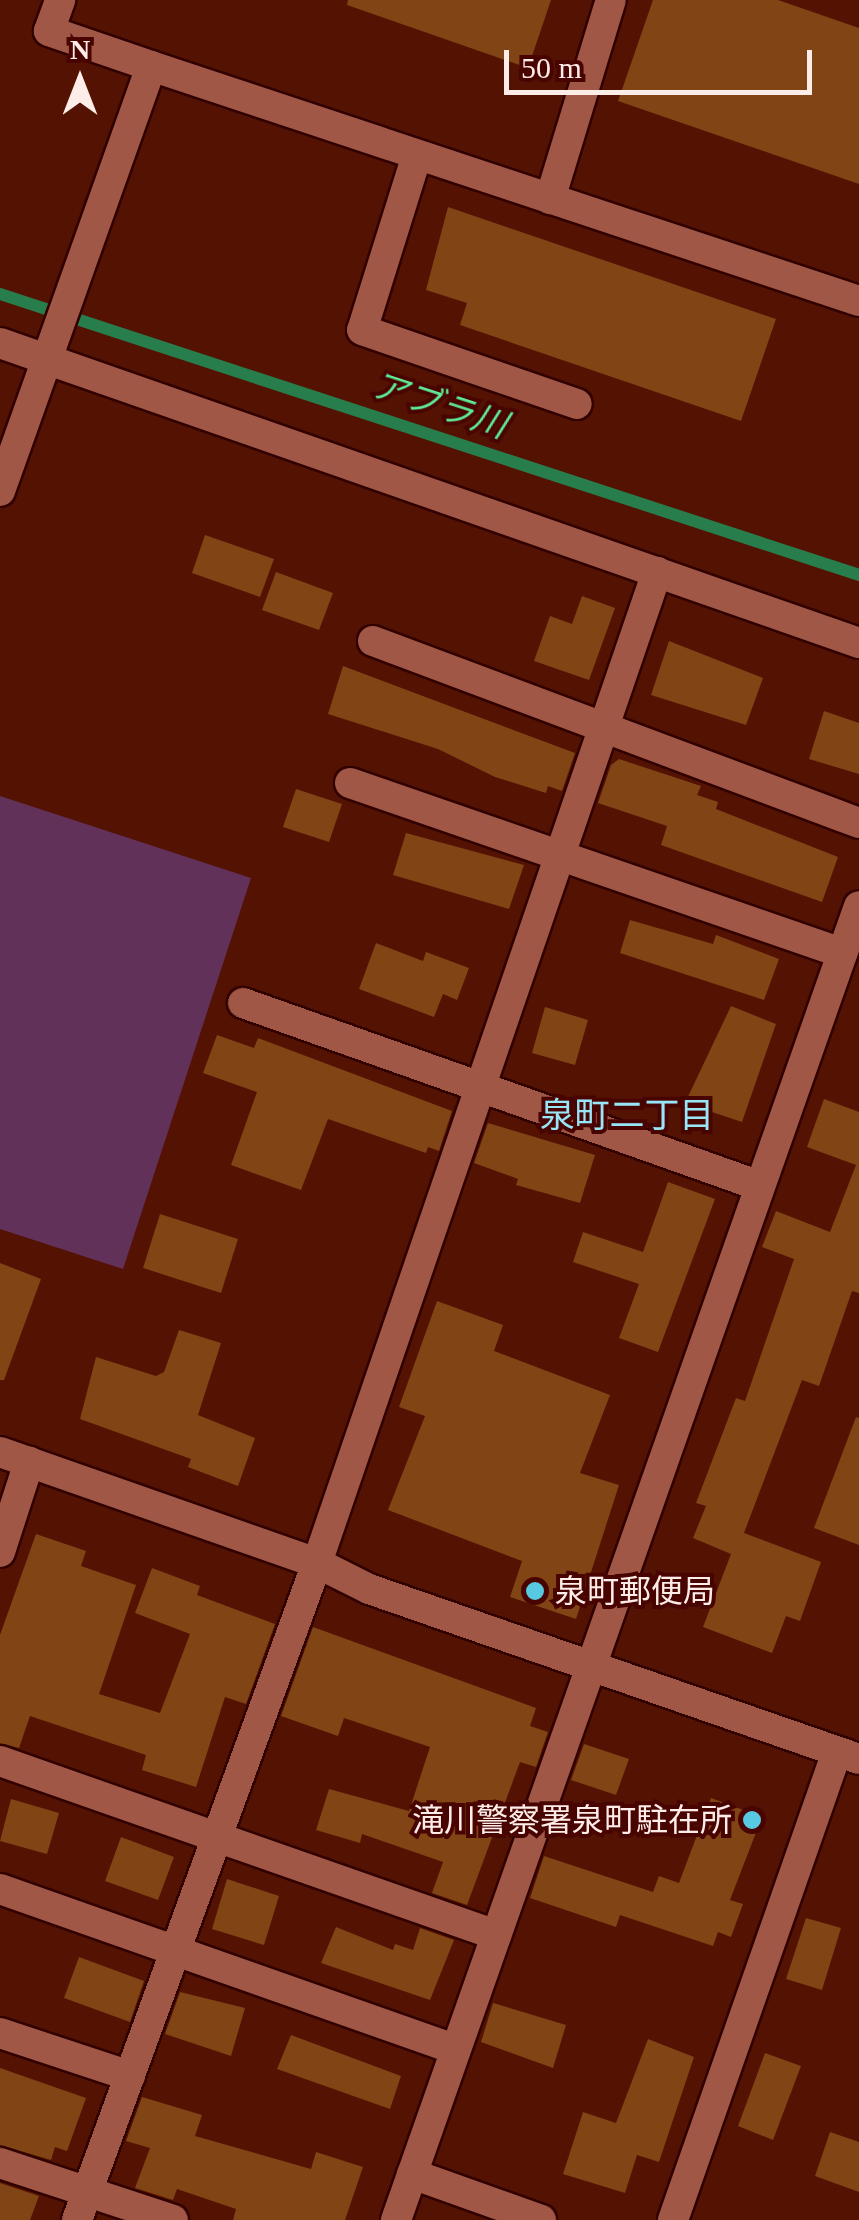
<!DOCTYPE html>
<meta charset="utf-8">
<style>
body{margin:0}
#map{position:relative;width:859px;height:2220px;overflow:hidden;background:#541203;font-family:"Times New Roman","Noto Sans JP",serif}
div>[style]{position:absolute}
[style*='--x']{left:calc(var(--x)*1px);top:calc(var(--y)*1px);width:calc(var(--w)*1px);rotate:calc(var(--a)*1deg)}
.green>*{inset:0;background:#62315a}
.stream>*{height:12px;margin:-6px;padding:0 6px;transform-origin:6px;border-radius:6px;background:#277e4c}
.building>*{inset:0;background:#804415}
.roads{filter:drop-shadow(2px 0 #310100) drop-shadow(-2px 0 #310100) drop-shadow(0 2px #310100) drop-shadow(0 -2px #310100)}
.minor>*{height:30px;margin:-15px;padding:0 15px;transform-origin:15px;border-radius:15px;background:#a05746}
.dots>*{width:28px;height:28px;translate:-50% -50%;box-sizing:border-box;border:5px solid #480400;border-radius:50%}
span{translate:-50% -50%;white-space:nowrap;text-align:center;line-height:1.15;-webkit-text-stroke:8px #480400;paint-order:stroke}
.poi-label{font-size:32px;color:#feece8}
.left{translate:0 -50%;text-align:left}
.right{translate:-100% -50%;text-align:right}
.water-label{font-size:35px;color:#5eec97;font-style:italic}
.neighbourhood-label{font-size:35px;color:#98e5f7}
.north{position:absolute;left:30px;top:30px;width:100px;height:100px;-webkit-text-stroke:8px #480400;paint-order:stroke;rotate:0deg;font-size:28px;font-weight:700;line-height:40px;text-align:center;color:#feece8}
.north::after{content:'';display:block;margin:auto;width:35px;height:45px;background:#feece8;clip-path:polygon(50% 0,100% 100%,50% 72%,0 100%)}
.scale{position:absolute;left:504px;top:50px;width:308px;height:45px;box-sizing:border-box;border:5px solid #feece8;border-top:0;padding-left:12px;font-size:30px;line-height:35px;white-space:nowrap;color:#feece8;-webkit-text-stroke:8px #480400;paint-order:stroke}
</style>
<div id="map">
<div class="green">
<div style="clip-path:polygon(0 796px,251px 878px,123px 1269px,0 1229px)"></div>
</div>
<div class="stream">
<div style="--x:0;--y:294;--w:904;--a:18.11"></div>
</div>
<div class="building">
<div style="clip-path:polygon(348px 0,551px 0,528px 68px,347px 5px)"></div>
<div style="clip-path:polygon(653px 0,778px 0,859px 28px,859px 184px,618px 101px)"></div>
<div style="clip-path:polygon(448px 207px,776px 319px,741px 421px,460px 325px,467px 303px,426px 290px)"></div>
<div style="clip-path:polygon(205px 535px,274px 559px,260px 597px,192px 573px)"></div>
<div style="clip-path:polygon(276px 572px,333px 593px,319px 630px,262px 610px)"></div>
<div style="clip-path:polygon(582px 596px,615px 608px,589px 680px,534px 661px,550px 616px,572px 624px)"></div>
<div style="clip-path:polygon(669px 641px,763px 678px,746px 725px,651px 695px)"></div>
<div style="clip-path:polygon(343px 666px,575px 753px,562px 791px,548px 786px,546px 793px,495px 777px,438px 749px,328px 714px)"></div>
<div style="clip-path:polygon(824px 711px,859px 723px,859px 774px,809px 759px)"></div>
<div style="clip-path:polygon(619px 759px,701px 786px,697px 795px,718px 802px,716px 809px,838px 857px,822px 902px,661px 845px,667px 826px,598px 803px,611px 765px)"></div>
<div style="clip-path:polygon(296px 789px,342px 804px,329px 842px,283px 827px)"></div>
<div style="clip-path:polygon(406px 833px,524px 865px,509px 909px,393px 875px)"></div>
<div style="clip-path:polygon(630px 920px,713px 944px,716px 935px,779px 959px,764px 1000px,620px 953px)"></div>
<div style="clip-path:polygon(376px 943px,423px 961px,426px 952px,469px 968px,457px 1000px,443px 994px,434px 1017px,359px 989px)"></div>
<div style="clip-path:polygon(731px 1006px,776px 1024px,742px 1122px,685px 1103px)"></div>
<div style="clip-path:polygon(545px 1007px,588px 1020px,575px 1065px,532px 1053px)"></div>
<div style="clip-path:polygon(217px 1035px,254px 1048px,258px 1038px,452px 1111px,439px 1151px,428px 1147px,426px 1153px,328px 1119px,301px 1190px,231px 1165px,257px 1092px,203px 1073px)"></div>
<div style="clip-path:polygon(824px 1099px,859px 1112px,859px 1293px,852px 1291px,819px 1386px,802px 1380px,744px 1533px,821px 1562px,800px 1621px,786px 1616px,772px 1653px,703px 1627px,731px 1554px,693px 1538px,706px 1506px,696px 1503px,736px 1398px,745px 1401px,794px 1259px,762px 1247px,776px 1211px,830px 1232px,856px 1165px,807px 1147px)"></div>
<div style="clip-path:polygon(488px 1123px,595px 1155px,580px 1203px,516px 1185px,518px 1179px,474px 1163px)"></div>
<div style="clip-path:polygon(668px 1182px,715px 1199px,658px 1352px,619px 1338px,639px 1284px,573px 1262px,583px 1232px,643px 1252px)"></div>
<div style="clip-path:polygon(160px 1214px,238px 1239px,221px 1293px,143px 1268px)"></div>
<div style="clip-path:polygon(0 1263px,41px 1279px,4px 1380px,0 1380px)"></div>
<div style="clip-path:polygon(437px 1301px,503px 1325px,494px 1351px,610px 1395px,580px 1473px,619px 1485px,576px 1619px,510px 1597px,522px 1561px,388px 1510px,425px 1416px,399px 1407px)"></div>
<div style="clip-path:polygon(179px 1330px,221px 1343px,198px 1415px,255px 1438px,238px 1486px,188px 1467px,191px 1459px,80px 1419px,96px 1357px,156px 1376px,164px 1372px)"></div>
<div style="clip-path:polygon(856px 1417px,859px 1418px,859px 1545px,814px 1528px)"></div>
<div style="clip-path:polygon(36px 1534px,86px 1551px,81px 1566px,136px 1585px,99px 1694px,160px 1713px,190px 1634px,135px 1613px,152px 1568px,200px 1586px,197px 1595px,275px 1624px,246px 1704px,225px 1697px,196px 1787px,142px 1770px,146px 1755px,30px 1716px,19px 1748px,0 1743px,0 1635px)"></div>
<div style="clip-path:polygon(313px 1627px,536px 1708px,530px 1726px,548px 1732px,536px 1767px,520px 1762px,467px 1905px,432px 1893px,443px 1862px,362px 1834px,360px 1843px,316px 1830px,329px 1789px,409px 1811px,430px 1747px,344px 1718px,338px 1736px,281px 1716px)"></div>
<div style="clip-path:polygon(584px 1744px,629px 1759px,616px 1795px,571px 1780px)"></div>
<div style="clip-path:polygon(711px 1798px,762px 1817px,730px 1900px,743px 1904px,731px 1937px,718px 1932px,713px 1946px,620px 1915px,616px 1927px,530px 1898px,544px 1856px,653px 1892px,659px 1876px,679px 1883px)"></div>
<div style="clip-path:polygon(11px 1799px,59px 1813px,47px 1854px,0 1841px)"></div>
<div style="clip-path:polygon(121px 1837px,174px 1857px,158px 1900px,105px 1881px)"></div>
<div style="clip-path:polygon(227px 1879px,279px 1896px,264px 1945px,212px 1929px)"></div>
<div style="clip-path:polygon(806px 1918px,841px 1928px,822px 1990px,786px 1979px)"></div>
<div style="clip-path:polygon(336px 1927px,393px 1950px,395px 1944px,413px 1950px,420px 1928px,454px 1940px,430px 2000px,321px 1963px)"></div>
<div style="clip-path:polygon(79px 1957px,144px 1981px,130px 2022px,64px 1998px)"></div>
<div style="clip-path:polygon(180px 1992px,245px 2008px,231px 2056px,165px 2034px)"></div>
<div style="clip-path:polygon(493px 2003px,566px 2025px,553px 2068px,481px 2042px)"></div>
<div style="clip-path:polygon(291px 2035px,401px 2076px,390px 2109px,277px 2069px)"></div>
<div style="clip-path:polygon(648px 2039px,694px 2057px,659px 2162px,637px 2155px,625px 2193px,563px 2174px,583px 2112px,616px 2123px)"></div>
<div style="clip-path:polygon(765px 2053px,801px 2066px,773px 2140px,738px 2126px)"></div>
<div style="clip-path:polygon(0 2068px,86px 2098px,67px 2151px,55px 2147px,51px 2160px,0 2145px)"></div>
<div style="clip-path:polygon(142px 2097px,202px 2115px,195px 2136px,311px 2169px,316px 2152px,363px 2167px,345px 2220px,233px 2220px,236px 2209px,177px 2189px,173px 2200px,135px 2188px,150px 2148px,126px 2141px)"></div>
<div style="clip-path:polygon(830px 2132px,859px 2142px,859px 2192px,815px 2176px)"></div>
<div style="clip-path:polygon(0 2183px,39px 2196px,30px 2220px,0 2220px)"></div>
</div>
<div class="roads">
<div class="minor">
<div style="--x:151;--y:66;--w:746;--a:18.36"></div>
<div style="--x:417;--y:155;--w:183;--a:107.4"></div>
<div style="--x:362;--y:330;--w:227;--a:19"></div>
<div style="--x:550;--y:199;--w:208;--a:-73"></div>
<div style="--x:0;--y:343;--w:910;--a:19.25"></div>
<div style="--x:0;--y:491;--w:451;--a:-70.4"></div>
<div style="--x:151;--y:66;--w:108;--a:-161.1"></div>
<div style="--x:49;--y:31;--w:33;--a:-70"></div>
<div style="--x:373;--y:641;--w:519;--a:20.53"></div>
<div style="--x:350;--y:783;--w:521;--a:19.06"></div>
<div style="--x:243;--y:1003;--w:548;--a:19.49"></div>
<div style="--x:0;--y:1452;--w:336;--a:19.3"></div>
<div style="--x:317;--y:1563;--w:58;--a:26.6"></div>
<div style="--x:369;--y:1589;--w:519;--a:19.13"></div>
<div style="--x:0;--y:1552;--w:95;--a:-72.1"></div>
<div style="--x:0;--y:1761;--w:526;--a:19.33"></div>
<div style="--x:0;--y:1889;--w:482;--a:19.4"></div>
<div style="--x:0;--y:2033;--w:137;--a:18.3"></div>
<div style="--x:0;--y:2163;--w:182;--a:18.2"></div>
<div style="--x:412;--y:2174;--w:137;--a:19.6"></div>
<div style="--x:77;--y:2220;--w:699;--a:-69.93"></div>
<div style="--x:317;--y:1563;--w:1048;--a:-71.06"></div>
<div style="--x:396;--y:2220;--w:1393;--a:-70.59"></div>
<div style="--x:673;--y:2220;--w:496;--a:-70.7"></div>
</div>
</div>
<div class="dots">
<div style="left:535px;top:1591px;background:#57c9e1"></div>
<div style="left:752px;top:1820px;background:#57c9e1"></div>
</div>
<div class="poi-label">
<span class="left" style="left:555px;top:1591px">泉町郵便局</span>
<span class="right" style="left:732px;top:1820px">滝川警察署泉町駐在所</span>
</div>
<div class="water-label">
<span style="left:439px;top:406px;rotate:18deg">アブラ川</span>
</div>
<div class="neighbourhood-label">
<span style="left:627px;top:1116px">泉町二丁目</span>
</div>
<div class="north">N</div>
<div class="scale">50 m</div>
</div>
